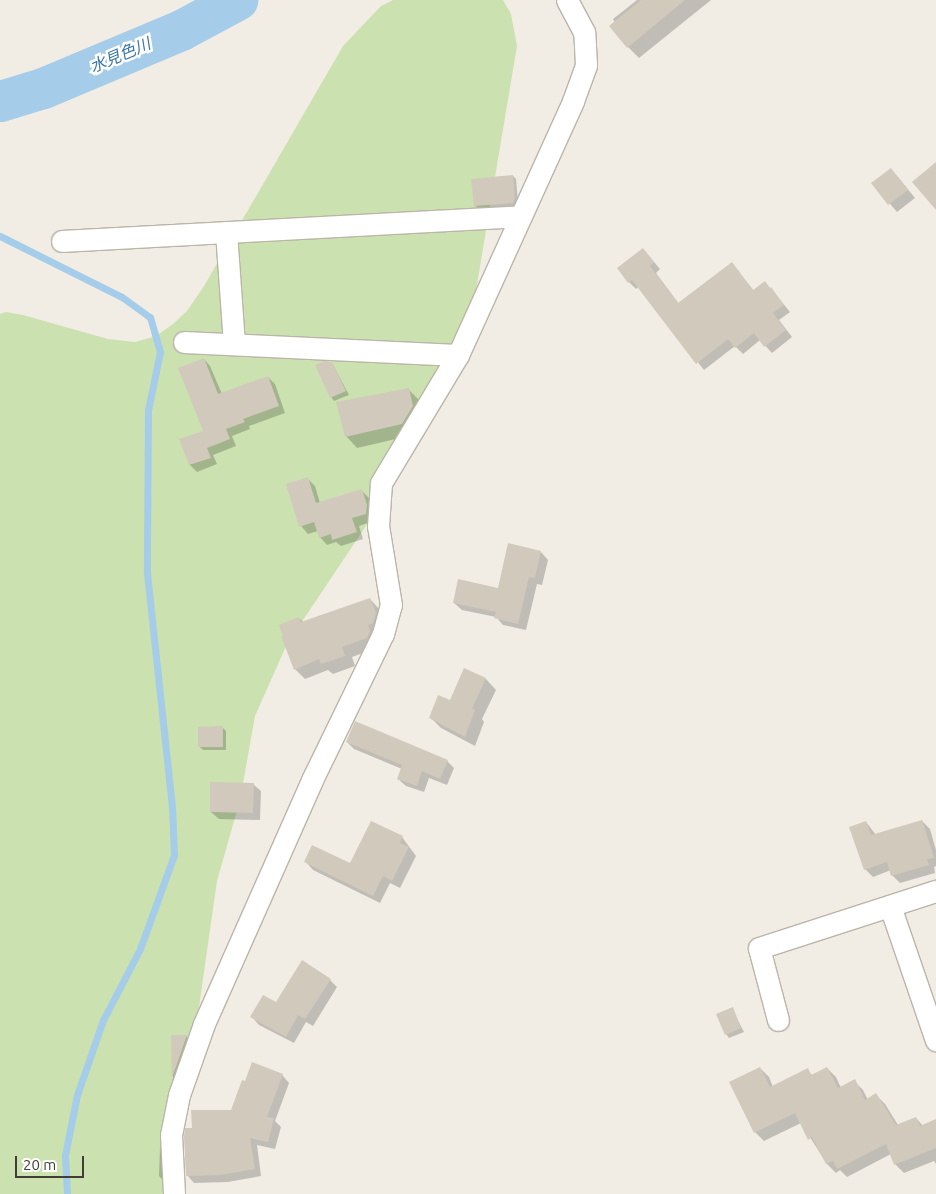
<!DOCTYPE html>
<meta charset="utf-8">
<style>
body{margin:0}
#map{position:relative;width:936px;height:1194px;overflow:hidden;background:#f1ede5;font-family:Ubuntu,"Noto Sans JP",sans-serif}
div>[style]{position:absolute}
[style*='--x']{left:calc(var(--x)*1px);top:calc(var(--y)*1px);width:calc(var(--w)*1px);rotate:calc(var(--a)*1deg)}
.green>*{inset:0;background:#cbe2b0}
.shadow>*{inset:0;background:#0003}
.stream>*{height:7px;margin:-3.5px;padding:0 3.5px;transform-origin:3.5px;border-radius:3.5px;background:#a5cce9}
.river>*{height:41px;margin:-20.5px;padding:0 20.5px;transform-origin:20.5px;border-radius:20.5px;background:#a5cce9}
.building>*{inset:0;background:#d1c9bb}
.roads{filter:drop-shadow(1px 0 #bbb5a8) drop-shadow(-1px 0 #bbb5a8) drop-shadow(0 1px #bbb5a8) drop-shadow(0 -1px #bbb5a8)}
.street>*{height:21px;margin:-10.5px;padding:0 10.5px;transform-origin:10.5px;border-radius:10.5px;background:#fff}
span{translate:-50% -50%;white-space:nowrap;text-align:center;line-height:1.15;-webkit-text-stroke:5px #fff;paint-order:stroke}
.water-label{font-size:16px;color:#3775a5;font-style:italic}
.scale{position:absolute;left:15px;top:1156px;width:69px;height:22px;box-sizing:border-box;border:2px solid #423d35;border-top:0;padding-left:6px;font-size:15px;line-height:18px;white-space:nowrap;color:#423d35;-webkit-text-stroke:4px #fff;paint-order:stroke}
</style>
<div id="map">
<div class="green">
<div style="clip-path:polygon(393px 0,503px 0,511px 14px,517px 46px,465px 356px,430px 425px,364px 529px,287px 644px,255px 716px,240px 800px,217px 881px,176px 1168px,178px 1194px,0 1194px,0 314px,6px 312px,23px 315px,108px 339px,135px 342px,156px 336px,173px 324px,187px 311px,204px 286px,343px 46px,381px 6px)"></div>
</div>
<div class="shadow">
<div style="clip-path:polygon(637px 0,711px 0,639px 58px,628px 47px,613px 19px)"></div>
<div style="clip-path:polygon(513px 176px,516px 179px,518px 202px,516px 206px,478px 209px,475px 205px)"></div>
<div style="clip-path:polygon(898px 177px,915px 198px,897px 212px,873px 184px)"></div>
<div style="clip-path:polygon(643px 249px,660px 269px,656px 273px,679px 304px,732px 264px,754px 291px,772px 290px,790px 312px,779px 320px,792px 337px,772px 353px,760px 340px,743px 354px,735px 346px,704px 370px,638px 287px,636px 289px,629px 282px)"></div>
<div style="clip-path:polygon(204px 359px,210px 366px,222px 394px,268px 377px,275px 384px,285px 413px,249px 426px,250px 429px,232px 436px,236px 446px,213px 455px,217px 464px,197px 472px,190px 465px,181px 440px,204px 432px)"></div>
<div style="clip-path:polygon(332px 363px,349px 395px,334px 401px,331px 397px)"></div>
<div style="clip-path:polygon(409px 390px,420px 401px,413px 435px,357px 448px,346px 436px)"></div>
<div style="clip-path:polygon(308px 479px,315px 486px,320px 503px,361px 490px,369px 498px,374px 514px,373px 521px,359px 526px,363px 539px,341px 546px,336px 542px,327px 545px,320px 537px,318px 531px,308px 534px,301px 526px)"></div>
<div style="clip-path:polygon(541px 552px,548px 560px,542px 585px,537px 584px,526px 630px,503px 625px,496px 617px,462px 610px,454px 603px,499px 589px)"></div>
<div style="clip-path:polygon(370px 599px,380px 610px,377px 648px,352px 657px,355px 666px,333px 674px,328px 670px,305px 679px,295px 669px,299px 618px,304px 623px)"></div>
<div style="clip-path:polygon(465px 670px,486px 679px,496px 690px,482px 719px,484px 722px,475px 746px,441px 728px,431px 718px,451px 702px)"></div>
<div style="clip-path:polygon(222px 727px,226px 731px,226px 750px,203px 750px,200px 747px)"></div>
<div style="clip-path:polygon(347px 742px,447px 761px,454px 768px,447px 785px,429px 778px,424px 792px,406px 786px,398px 779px,402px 769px,354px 749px)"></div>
<div style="clip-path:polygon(253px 784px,261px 791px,260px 820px,219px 819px,211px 812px)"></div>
<div style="clip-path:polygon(922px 821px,930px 829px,936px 850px,936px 866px,934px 867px,935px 873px,900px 883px,892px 875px,891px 870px,873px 877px,865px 869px,866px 822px,876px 835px)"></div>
<div style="clip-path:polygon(402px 837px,416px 856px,400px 888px,390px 883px,380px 903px,313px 870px,306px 862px,350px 865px)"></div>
<div style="clip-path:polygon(330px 980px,337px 987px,313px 1026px,306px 1022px,294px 1043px,259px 1025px,252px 1017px,276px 1003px)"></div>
<div style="clip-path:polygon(732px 1009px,744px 1032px,729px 1038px,726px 1034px)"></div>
<div style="clip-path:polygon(186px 1036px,194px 1044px,179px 1085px,173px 1078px,172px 1037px)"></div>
<div style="clip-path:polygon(760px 1068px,769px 1077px,773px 1087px,807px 1070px,813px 1076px,827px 1068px,836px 1077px,841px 1088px,854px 1081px,863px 1090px,868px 1100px,876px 1095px,885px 1104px,898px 1125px,916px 1118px,923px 1126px,936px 1120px,936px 1164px,934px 1161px,904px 1173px,896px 1165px,891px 1154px,847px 1177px,840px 1170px,836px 1173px,827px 1164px,801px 1123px,764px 1141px,755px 1132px)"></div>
<div style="clip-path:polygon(282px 1075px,289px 1083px,275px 1121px,281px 1127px,275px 1149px,257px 1145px,261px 1176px,228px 1182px,194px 1183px,187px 1175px,193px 1129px,231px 1111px,246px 1082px)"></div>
<div style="clip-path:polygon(160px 1148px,166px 1154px,166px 1184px,159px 1176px)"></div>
</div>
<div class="stream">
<div style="--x:0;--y:236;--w:136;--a:26.6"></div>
<div style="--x:122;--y:297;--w:34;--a:36"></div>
<div style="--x:150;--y:317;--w:36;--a:74"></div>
<div style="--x:160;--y:352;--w:59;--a:101.7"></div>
<div style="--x:148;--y:410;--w:163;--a:90.4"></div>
<div style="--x:147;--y:573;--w:235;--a:83.9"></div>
<div style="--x:172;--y:807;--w:48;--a:87.6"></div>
<div style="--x:174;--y:855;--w:100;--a:109.9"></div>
<div style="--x:140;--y:949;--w:80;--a:117.5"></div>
<div style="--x:103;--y:1020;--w:79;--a:109.1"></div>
<div style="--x:77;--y:1095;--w:61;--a:101.3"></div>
<div style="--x:65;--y:1155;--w:39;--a:87"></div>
</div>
<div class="river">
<div style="--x:0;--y:101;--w:45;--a:-16.8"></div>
<div style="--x:43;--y:88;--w:150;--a:-22.8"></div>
<div style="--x:181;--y:30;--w:64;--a:-28.2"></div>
</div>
<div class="building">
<div style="clip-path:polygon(641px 0,685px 0,627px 48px,609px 26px)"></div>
<div style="clip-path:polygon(936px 162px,936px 210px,912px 182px)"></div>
<div style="clip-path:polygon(891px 168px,908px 190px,888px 205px,871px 183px)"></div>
<div style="clip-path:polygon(513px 175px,515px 198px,513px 203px,474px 206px,471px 179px)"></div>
<div style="clip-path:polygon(643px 248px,654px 262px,650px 266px,678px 303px,732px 262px,753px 290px,765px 281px,770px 288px,771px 287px,784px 305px,773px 313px,786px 330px,764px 347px,754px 333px,735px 348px,728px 339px,696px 364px,632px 280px,628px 283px,617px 268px)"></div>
<div style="clip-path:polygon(204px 358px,218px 394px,268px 376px,279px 406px,243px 419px,245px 422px,226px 429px,230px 439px,207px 448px,211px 458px,189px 465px,179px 439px,203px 431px,178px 368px)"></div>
<div style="clip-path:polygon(324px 361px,332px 362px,346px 391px,330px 398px,315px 365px)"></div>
<div style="clip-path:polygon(409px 388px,413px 406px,402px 424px,345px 437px,336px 402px)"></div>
<div style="clip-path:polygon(308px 477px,316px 503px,362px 489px,367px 505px,366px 514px,352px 518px,357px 532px,332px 540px,331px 534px,319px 538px,314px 522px,299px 527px,286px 484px)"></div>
<div style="clip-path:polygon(508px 543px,541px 551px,535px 578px,529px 577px,518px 624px,494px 618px,496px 612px,453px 603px,458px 579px,498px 588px)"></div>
<div style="clip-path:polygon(370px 598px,376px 613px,373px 623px,368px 625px,370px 631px,367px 638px,342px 647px,345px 656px,321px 664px,319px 659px,294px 670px,281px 636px,283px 636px,279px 625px,299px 617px,301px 622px)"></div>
<div style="clip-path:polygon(464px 668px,486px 678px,472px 709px,475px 710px,465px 737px,429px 718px,438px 695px,450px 700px)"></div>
<div style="clip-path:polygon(355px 721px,448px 760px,440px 779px,422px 771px,417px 786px,397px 779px,402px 765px,346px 742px)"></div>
<div style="clip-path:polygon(223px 726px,223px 747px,198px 747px,198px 727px)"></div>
<div style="clip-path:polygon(210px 782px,254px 783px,253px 813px,210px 812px)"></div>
<div style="clip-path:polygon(922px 820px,934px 858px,927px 859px,929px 865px,891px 876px,887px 862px,864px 870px,849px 827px,866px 821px,871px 835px)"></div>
<div style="clip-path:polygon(371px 821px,403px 836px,400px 843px,409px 847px,392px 881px,383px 876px,373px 896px,304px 862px,312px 845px,350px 863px)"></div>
<div style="clip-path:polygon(302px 960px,331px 979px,305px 1019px,298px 1015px,286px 1037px,250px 1017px,263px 995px,276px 1002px)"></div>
<div style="clip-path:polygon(733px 1007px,741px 1028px,725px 1035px,716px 1014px)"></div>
<div style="clip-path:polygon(171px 1035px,187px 1035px,172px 1078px)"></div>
<div style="clip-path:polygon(252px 1062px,283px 1074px,267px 1117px,274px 1118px,268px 1142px,250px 1138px,255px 1169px,220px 1175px,186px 1176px,184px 1136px,185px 1128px,192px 1128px,191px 1110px,231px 1110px,242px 1080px,245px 1081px)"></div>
<div style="clip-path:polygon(760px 1067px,770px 1087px,808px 1068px,811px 1075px,827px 1067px,838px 1088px,855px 1079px,865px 1100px,876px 1093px,896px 1125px,916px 1117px,920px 1126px,936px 1119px,936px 1148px,894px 1165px,886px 1144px,837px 1169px,833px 1161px,826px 1164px,812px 1137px,808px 1140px,795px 1113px,754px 1133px,729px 1082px)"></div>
</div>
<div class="roads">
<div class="street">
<div style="--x:226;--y:232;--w:112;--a:85.9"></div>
<div style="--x:62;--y:241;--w:459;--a:-3.1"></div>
<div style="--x:184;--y:342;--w:274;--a:2.7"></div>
<div style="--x:890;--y:906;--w:142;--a:71.1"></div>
<div style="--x:778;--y:1020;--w:74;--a:-104.8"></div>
<div style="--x:759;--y:948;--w:186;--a:-17.9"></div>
<div style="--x:174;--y:1194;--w:59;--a:-92.9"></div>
<div style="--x:171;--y:1135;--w:41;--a:-78.7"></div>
<div style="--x:179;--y:1095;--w:75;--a:-70.6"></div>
<div style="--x:204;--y:1024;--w:267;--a:-66.1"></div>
<div style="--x:312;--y:780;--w:162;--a:-64.1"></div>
<div style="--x:383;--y:634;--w:30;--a:-75"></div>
<div style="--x:391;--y:605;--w:80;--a:-99.3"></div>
<div style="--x:378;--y:526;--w:43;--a:-86"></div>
<div style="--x:381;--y:483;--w:149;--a:-59"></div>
<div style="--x:458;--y:355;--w:279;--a:-65.6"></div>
<div style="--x:573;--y:101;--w:38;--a:-70"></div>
<div style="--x:586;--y:65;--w:33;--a:-93"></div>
<div style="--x:584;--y:32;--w:36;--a:-118"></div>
</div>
</div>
<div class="water-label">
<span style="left:120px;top:55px;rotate:-23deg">水見色川</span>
</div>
<div class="scale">20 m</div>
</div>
